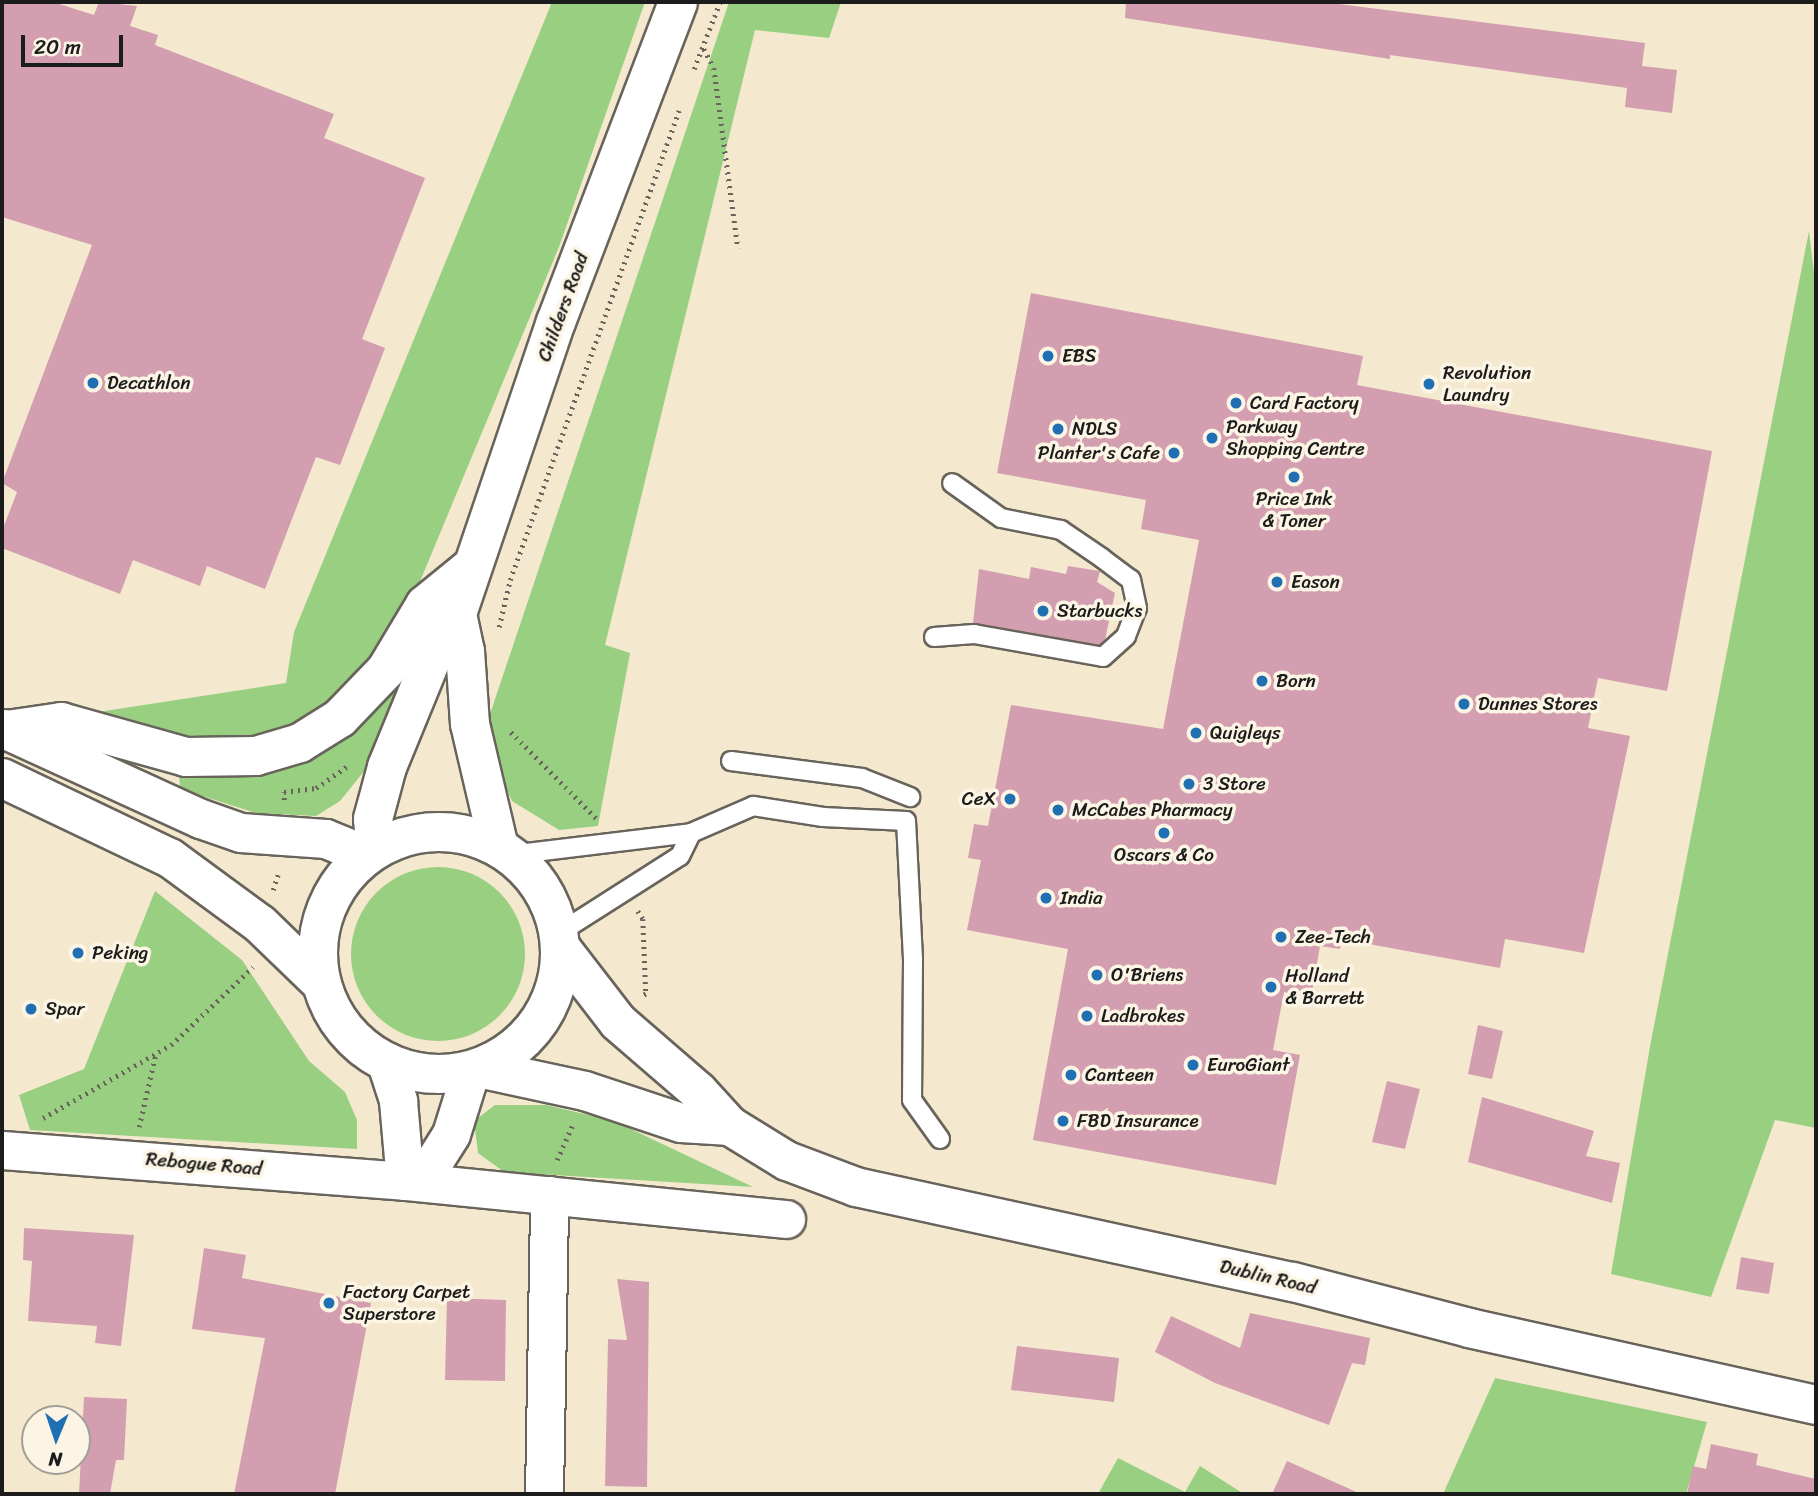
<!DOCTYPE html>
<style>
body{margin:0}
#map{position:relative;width:1818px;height:1496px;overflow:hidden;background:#f4e9cf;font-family:Sriracha,sans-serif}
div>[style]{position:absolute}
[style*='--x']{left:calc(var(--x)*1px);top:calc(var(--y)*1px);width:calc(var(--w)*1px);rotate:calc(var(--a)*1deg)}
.green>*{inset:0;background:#99cf81}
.round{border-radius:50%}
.building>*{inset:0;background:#d39eaf}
.path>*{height:4.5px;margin-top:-2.25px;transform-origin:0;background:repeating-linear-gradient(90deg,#68645b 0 2px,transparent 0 7px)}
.roads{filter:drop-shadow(2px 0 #68645b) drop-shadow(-2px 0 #68645b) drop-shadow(0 2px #68645b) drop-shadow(0 -2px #68645b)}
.lane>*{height:18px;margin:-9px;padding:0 9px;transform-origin:9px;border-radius:9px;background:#fff}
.street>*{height:37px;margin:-18.5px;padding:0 18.5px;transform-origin:18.5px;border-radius:18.5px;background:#fff}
.secondary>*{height:38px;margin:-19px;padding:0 19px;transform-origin:19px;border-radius:19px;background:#fff}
.secondary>.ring{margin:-19px;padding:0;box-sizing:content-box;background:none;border:38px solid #fff;border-radius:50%}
.dots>*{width:19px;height:19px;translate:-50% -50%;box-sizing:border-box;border:4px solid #fcf5e5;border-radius:50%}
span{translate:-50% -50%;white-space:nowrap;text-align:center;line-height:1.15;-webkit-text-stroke:7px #fcf5e5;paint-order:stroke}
.street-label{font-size:19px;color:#1c1c1c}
.poi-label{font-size:19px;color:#1c1c1c}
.left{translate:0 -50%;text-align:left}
.right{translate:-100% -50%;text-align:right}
.frame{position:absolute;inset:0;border:4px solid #1c1c1c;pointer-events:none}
.north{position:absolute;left:21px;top:1405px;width:70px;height:70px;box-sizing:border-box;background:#fcf5e5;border:2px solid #a29e95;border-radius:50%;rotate:182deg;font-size:19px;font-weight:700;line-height:28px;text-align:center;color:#1c1c1c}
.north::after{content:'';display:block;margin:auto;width:24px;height:32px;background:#1f6fb2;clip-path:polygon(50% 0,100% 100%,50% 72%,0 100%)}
.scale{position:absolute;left:21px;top:35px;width:102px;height:32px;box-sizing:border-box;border:4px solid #1c1c1c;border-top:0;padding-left:9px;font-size:21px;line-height:24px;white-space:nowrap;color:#1c1c1c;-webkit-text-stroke:5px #fcf5e5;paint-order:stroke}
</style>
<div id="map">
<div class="green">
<div style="clip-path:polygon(552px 2px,645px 2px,559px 247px,399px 632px,317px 714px,263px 739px,191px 744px,85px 714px,286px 683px,294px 632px)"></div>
<div style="clip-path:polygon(729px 2px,841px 2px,829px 38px,755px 30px,605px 645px,630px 653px,598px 826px,559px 830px,512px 801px,483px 735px)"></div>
<div style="clip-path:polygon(1809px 231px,1816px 290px,1816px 1128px,1775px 1120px,1711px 1297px,1611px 1274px,1651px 1041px)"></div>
<div style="clip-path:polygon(397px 685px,401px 692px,370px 764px,340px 801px,316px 816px,256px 813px,180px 789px,179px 771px)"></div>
<div class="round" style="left:351px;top:867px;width:174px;height:174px"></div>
<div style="clip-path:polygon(155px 891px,242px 960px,309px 1061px,345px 1092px,357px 1120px,357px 1149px,30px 1130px,19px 1095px,84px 1069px)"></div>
<div style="clip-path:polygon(495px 1105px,546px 1105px,614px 1121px,753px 1187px,504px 1172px,478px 1153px,474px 1121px)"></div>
<div style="clip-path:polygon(1495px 1378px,1707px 1422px,1686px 1494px,1443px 1494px)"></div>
<div style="clip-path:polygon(1118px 1458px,1185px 1492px,1200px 1466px,1244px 1494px,1098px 1494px)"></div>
</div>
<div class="building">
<div style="clip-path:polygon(2px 2px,53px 2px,94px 15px,99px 2px,137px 6px,130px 26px,158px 35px,155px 45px,334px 114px,324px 138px,425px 178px,362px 339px,385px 348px,340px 465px,316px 457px,265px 589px,207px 566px,200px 586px,133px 560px,120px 594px,2px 548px,2px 531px,17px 492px,2px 483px,92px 245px,2px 217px)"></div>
<div style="clip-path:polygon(1126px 2px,1323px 2px,1645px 43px,1642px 66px,1677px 70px,1672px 113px,1625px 107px,1627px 88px,1390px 55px,1390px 59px,1125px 18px)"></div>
<div style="clip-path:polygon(1031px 293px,1363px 356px,1357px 385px,1712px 451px,1667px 691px,1598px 678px,1588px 728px,1630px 736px,1584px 953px,1505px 939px,1500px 968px,1341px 939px,1340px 949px,1320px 946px,1311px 997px,1284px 992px,1273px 1050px,1300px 1055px,1276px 1185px,1033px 1140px,1068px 949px,967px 930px,981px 860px,968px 858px,974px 824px,988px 826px,1011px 705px,1163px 729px,1199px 540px,1141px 529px,1146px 500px,997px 473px)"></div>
<div style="clip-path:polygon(1068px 566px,1100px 571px,1097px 582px,1115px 593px,1105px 640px,1099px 645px,973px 623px,979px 569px,1029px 579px,1031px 567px,1066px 574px)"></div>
<div style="clip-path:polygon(1478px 1025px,1503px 1031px,1492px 1079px,1468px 1074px)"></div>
<div style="clip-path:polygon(1387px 1081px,1420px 1089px,1405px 1149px,1372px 1142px)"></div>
<div style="clip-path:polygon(1482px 1097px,1594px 1131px,1586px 1156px,1620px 1163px,1612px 1203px,1468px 1162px)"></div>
<div style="clip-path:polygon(24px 1228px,134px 1235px,121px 1346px,95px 1343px,97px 1326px,28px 1321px,32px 1261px,23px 1260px)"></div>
<div style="clip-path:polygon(204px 1248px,246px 1255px,242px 1278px,371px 1303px,335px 1494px,234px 1494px,265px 1338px,192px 1329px)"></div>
<div style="clip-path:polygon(1741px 1257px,1774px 1263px,1769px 1294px,1736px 1289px)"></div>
<div style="clip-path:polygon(617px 1279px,649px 1282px,647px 1487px,605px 1486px,608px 1339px,627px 1340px)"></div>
<div style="clip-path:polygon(447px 1298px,506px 1300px,505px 1381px,445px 1380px)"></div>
<div style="clip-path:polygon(1250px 1313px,1370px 1338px,1365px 1365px,1352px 1363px,1329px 1425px,1215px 1383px,1155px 1352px,1171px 1316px,1240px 1348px)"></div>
<div style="clip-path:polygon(1017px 1346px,1119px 1358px,1114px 1402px,1011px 1390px)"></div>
<div style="clip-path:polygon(84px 1397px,127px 1399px,124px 1460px,116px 1460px,110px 1494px,79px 1494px)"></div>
<div style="clip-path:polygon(1711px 1444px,1758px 1454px,1756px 1465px,1816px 1479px,1816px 1494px,1687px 1494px,1693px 1466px,1706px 1469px)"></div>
<div style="clip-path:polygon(1287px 1461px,1361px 1494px,1272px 1494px)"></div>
</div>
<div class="path">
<div style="--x:704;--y:49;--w:21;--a:62"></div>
<div style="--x:714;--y:68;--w:182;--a:82.4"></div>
<div style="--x:694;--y:69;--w:72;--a:-68.8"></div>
<div style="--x:499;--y:627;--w:48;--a:-76.8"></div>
<div style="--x:510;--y:580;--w:499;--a:-70.2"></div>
<div style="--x:511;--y:732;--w:121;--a:45.3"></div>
<div style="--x:284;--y:800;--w:8;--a:-90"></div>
<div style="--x:284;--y:792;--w:32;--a:-7"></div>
<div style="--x:316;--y:788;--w:39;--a:-35"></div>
<div style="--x:273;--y:890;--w:20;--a:-72"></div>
<div style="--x:638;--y:911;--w:9;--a:58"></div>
<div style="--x:643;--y:919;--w:75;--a:87.7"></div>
<div style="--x:646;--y:994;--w:4;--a:153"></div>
<div style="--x:43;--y:1118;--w:147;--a:-29.7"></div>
<div style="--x:171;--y:1045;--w:113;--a:-43.6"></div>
<div style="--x:139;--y:1127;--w:76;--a:-77.1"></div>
<div style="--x:557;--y:1160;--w:39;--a:-66"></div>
</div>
<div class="roads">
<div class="lane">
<div style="--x:934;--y:637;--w:40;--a:-4.3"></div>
<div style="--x:974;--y:634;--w:131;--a:10.1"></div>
<div style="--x:1103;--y:657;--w:31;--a:-42"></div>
<div style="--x:1126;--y:636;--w:30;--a:-69"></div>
<div style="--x:1137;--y:608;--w:29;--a:-102"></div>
<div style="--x:1131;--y:580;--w:36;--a:-143"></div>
<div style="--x:1102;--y:558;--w:50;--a:-145.7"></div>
<div style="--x:1061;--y:530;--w:61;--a:-168.7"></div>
<div style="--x:1001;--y:518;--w:60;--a:-144.5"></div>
<div style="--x:731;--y:761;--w:132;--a:7.4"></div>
<div style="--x:862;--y:778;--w:52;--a:21.6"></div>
<div style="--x:510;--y:855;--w:182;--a:-6.9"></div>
<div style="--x:691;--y:833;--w:68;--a:-23.5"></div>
<div style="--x:753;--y:806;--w:71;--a:8.9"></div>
<div style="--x:823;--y:817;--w:83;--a:2.8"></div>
<div style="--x:906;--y:821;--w:139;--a:87.1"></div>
<div style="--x:913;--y:960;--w:140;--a:90.4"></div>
<div style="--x:912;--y:1100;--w:48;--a:54.3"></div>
<div style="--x:559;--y:933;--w:143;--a:-32.5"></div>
<div style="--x:680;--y:856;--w:25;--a:-64"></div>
</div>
<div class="street">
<div style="--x:386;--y:1063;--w:40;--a:72"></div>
<div style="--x:398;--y:1101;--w:80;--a:85"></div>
<div style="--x:405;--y:1181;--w:27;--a:-27"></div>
<div style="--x:429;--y:1169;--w:41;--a:-57.8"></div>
<div style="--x:451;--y:1134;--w:67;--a:-72.6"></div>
<div style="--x:2;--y:1150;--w:404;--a:4.4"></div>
<div style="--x:405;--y:1181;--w:383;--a:5.7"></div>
<div style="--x:544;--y:1494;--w:299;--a:-89"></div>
</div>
<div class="secondary">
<div style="--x:457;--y:614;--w:38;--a:78"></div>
<div style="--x:465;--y:651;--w:73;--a:86.1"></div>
<div style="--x:470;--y:724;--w:127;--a:76.8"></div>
<div style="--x:4;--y:729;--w:217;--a:24.6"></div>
<div style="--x:201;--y:819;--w:42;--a:19.3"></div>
<div style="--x:241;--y:833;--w:85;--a:4"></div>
<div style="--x:326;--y:839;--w:42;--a:22.3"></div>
<div style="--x:7;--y:730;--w:55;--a:-8.4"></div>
<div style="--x:61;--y:722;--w:130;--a:15.6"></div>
<div style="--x:186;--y:757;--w:70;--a:-0.8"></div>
<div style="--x:256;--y:756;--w:46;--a:-16.5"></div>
<div style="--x:300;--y:743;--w:47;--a:-32"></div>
<div style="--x:340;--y:718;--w:66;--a:-46.2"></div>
<div style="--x:386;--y:670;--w:76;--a:-59"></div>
<div style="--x:425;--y:605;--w:57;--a:-39.3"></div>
<div style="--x:2;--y:778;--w:186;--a:25.5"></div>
<div style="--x:170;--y:858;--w:112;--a:36.3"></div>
<div style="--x:260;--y:924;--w:85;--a:44"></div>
<div class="ring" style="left:318px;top:832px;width:204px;height:204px"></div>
<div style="--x:376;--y:848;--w:29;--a:-96"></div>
<div style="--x:373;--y:819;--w:54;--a:-74.9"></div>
<div style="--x:387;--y:767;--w:126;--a:-67.7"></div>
<div style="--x:435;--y:650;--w:42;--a:-58.6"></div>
<div style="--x:457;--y:614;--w:308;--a:-71.3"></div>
<div style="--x:556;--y:322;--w:342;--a:-69.1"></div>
<div style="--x:561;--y:948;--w:93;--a:52.4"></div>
<div style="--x:618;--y:1022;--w:106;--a:40.8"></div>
<div style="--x:698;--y:1091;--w:47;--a:47.6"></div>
<div style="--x:730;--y:1126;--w:67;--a:31.6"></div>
<div style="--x:787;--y:1161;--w:74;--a:20.6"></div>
<div style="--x:856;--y:1187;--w:447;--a:12.3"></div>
<div style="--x:1293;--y:1282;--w:182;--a:14.6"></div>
<div style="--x:1469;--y:1328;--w:355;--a:12.5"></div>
<div style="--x:478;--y:1068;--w:109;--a:12.1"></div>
<div style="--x:585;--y:1091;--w:101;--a:18.4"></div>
<div style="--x:681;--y:1123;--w:49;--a:3.5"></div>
</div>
</div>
<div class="dots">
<div style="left:1048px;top:356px;background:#1f6fb2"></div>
<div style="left:93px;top:383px;background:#1f6fb2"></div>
<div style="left:1429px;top:384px;background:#1f6fb2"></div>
<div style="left:1236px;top:403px;background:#1f6fb2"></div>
<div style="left:1058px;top:429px;background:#1f6fb2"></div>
<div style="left:1212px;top:438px;background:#1f6fb2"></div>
<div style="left:1174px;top:453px;background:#1f6fb2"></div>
<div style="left:1294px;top:477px;background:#1f6fb2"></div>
<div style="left:1277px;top:582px;background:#1f6fb2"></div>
<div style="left:1043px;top:611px;background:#1f6fb2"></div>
<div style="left:1262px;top:681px;background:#1f6fb2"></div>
<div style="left:1464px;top:704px;background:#1f6fb2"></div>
<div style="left:1196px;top:733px;background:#1f6fb2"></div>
<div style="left:1189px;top:784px;background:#1f6fb2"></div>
<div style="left:1010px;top:799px;background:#1f6fb2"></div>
<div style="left:1058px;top:810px;background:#1f6fb2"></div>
<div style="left:1164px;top:833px;background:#1f6fb2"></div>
<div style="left:1046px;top:898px;background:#1f6fb2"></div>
<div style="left:1281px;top:937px;background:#1f6fb2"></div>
<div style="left:78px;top:953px;background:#1f6fb2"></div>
<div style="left:1097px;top:975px;background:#1f6fb2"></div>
<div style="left:1271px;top:987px;background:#1f6fb2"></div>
<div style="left:31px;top:1009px;background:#1f6fb2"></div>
<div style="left:1087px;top:1016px;background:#1f6fb2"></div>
<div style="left:1193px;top:1065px;background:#1f6fb2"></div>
<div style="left:1071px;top:1075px;background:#1f6fb2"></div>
<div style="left:1063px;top:1121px;background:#1f6fb2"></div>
<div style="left:329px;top:1303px;background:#1f6fb2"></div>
</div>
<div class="street-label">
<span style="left:563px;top:307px;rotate:-70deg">Childers Road</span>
<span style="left:204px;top:1164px;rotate:5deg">Rebogue Road</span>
<span style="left:1268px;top:1277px;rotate:13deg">Dublin Road</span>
</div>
<div class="poi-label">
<span class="left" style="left:1062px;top:356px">EBS</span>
<span class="left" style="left:1443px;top:384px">Revolution<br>Laundry</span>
<span class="left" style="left:107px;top:383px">Decathlon</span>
<span class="left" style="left:1250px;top:403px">Card Factory</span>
<span class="left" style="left:1226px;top:438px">Parkway<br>Shopping Centre</span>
<span class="left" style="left:1072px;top:429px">NDLS</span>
<span class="right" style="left:1160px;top:453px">Planter's Cafe</span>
<span style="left:1294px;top:510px">Price Ink<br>&amp; Toner</span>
<span class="left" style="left:1291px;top:582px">Eason</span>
<span class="left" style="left:1057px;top:611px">Starbucks</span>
<span class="left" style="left:1276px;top:681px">Born</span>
<span class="left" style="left:1478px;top:704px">Dunnes Stores</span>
<span class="left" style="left:1210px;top:733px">Quigleys</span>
<span class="left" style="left:1203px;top:784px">3 Store</span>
<span class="right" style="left:996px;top:799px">CeX</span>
<span class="left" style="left:1072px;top:810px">McCabes Pharmacy</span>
<span style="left:1164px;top:855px">Oscars &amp; Co</span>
<span class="left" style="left:1060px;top:898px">India</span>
<span class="left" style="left:1295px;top:937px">Zee-Tech</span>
<span class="left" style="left:92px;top:953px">Peking</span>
<span class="left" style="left:1111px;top:975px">O'Briens</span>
<span class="left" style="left:1285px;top:987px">Holland<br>&amp; Barrett</span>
<span class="left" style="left:45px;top:1009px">Spar</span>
<span class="left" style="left:1101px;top:1016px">Ladbrokes</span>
<span class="left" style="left:1207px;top:1065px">EuroGiant</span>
<span class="left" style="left:1085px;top:1075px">Canteen</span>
<span class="left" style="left:1077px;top:1121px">FBD Insurance</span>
<span class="left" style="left:343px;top:1303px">Factory Carpet<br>Superstore</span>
</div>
<div class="frame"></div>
<div class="north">N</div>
<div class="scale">20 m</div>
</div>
